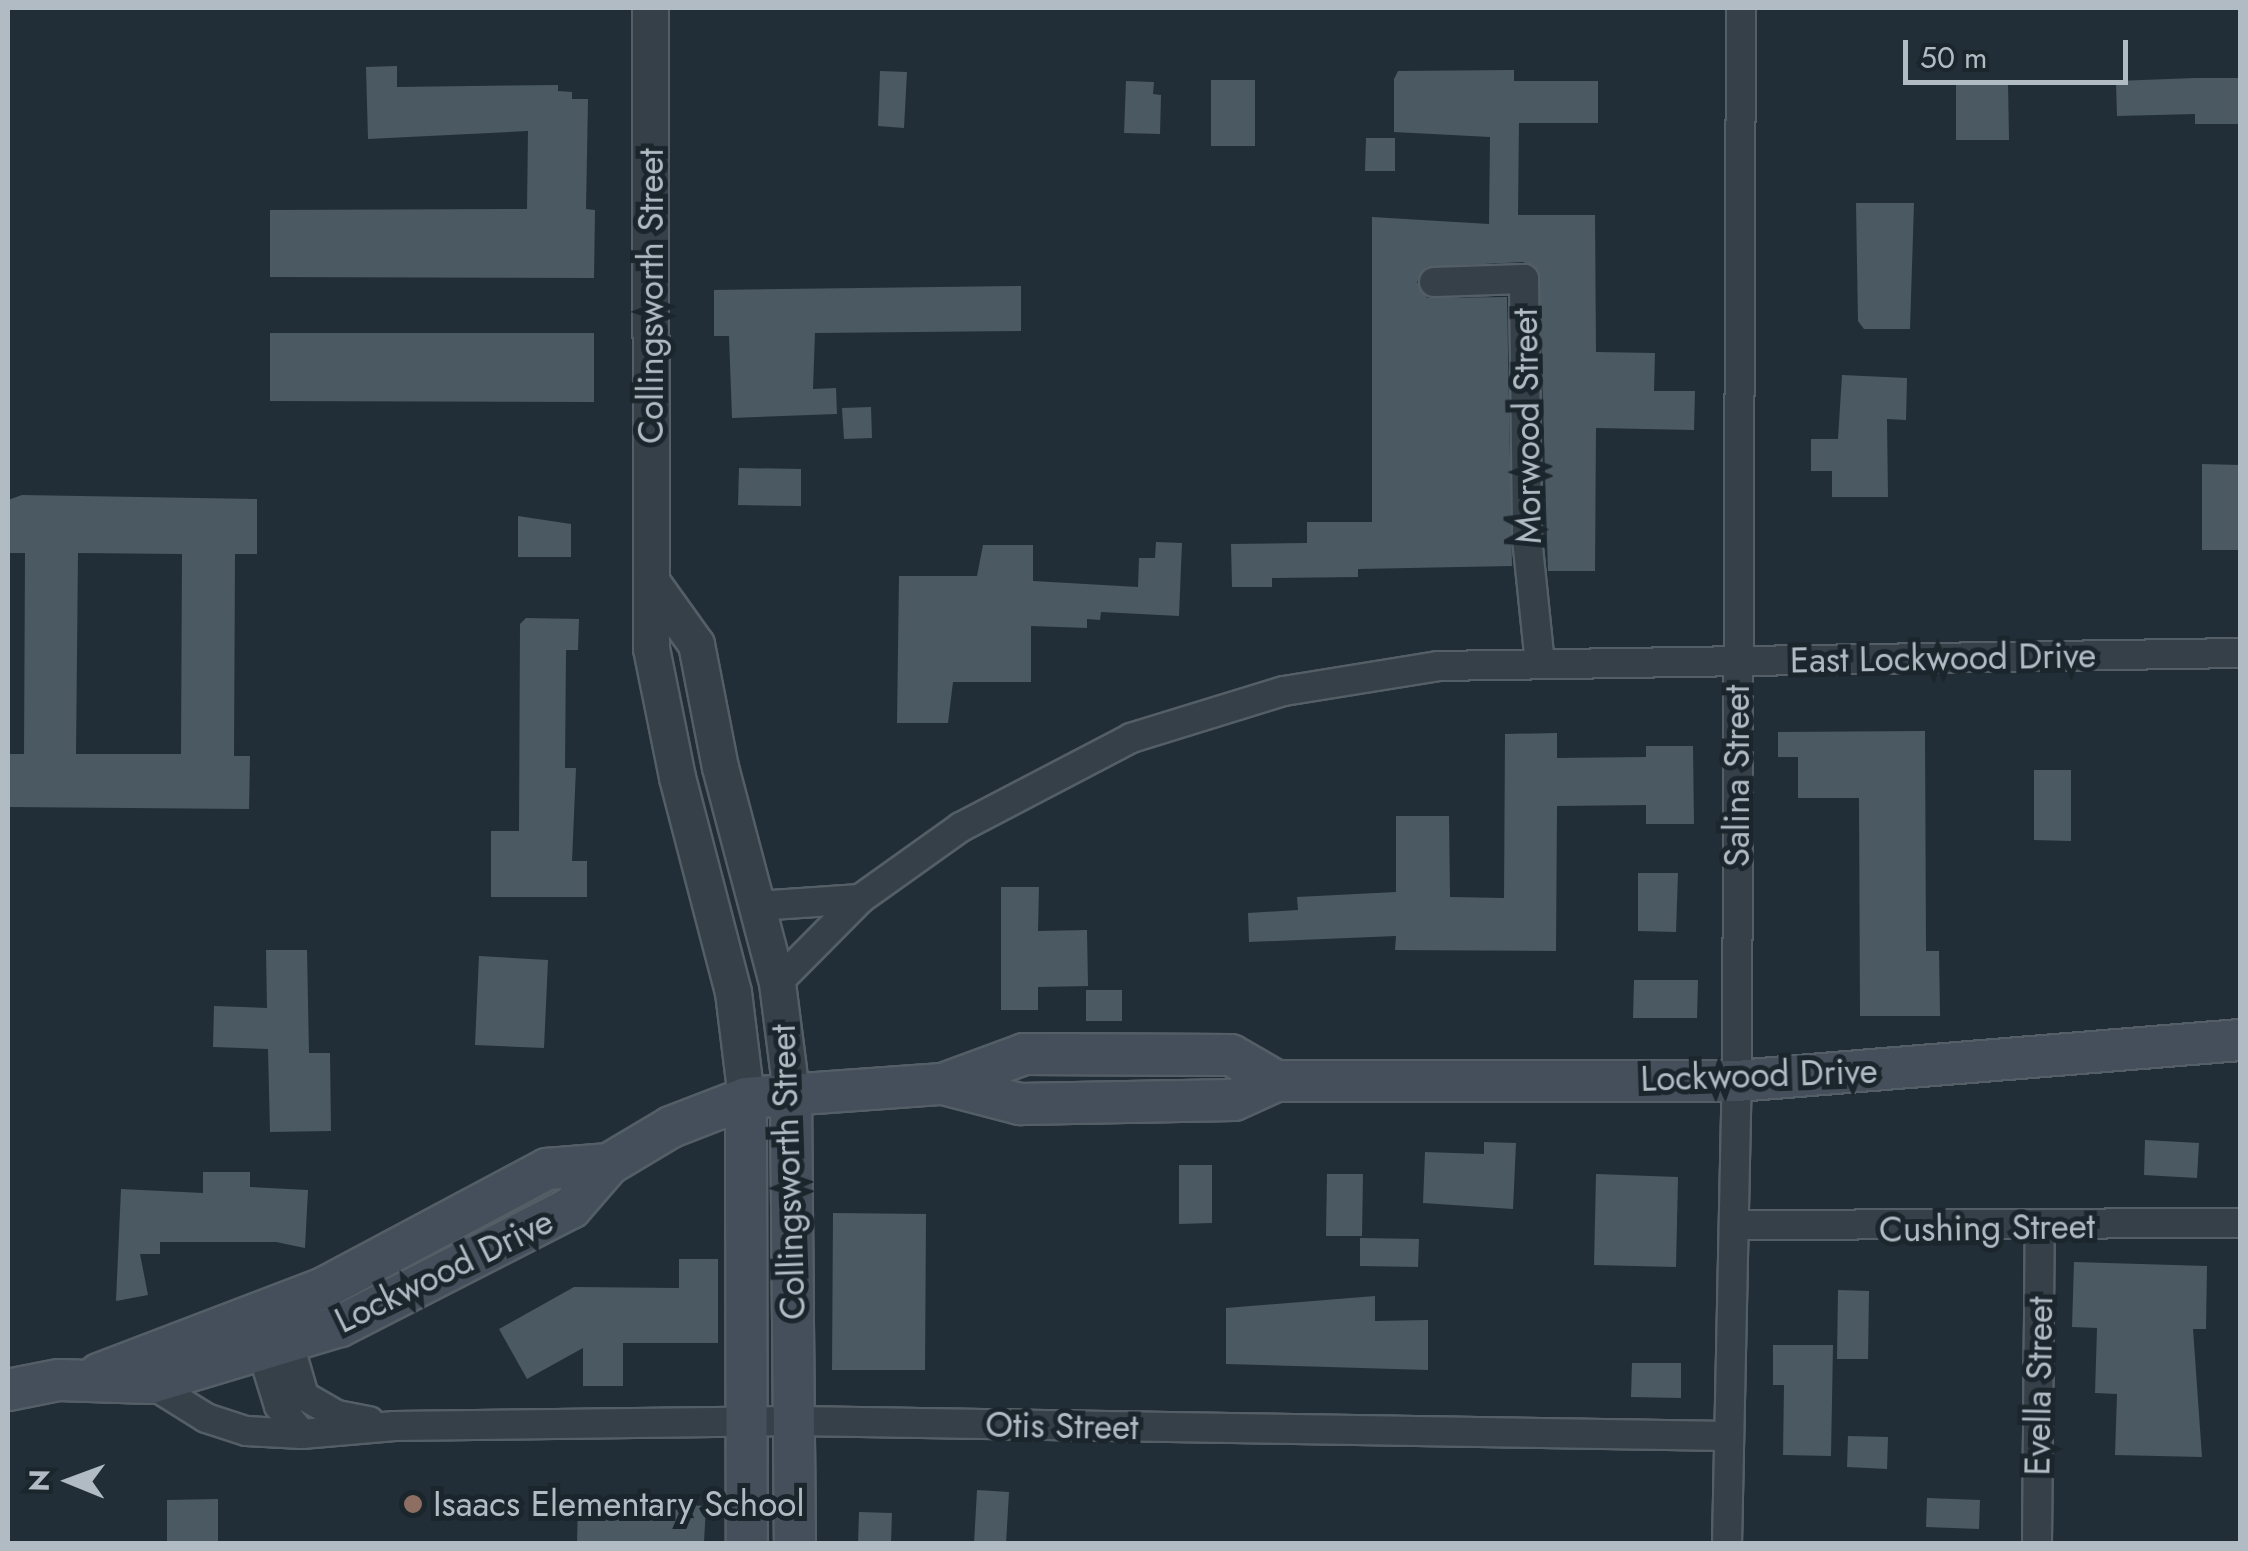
<!DOCTYPE html>
<style>
body{margin:0}
#map{position:relative;width:2248px;height:1551px;overflow:hidden;background:#222e37;font-family:Jost,sans-serif}
div>[style]{position:absolute}
[style*='--x']{left:calc(var(--x)*1px);top:calc(var(--y)*1px);width:calc(var(--w)*1px);rotate:calc(var(--a)*1deg)}
.building>*{inset:0;background:#4b5963}
.roads{filter:drop-shadow(2px 0 #545e66) drop-shadow(-2px 0 #545e66) drop-shadow(0 2px #545e66) drop-shadow(0 -2px #545e66)}
.minor>*{height:28px;margin:-14px;padding:0 14px;transform-origin:14px;border-radius:14px;background:#364048}
.tertiary>*{height:35px;margin:-17.5px;padding:0 17.5px;transform-origin:17.5px;border-radius:17.5px;background:#364048}
.secondary>*{height:40px;margin:-20px;padding:0 20px;transform-origin:20px;border-radius:20px;background:#444f5b}
.dots>*{width:28px;height:28px;translate:-50% -50%;box-sizing:border-box;border:5px solid #1b252c;border-radius:50%}
span{translate:-50% -50%;white-space:nowrap;text-align:center;line-height:1.15;-webkit-text-stroke:10px #1b252c;paint-order:stroke}
.street-label{font-size:35px;color:#b1bbc4}
.poi-label{font-size:35px;color:#b1bbc4}
.left{translate:0 -50%;text-align:left}
.frame{position:absolute;inset:0;border:10px solid #b1bbc4;pointer-events:none}
.north{position:absolute;left:20px;top:1431px;width:100px;height:100px;-webkit-text-stroke:8px #1b252c;paint-order:stroke;rotate:271deg;font-size:28px;font-weight:700;line-height:40px;text-align:center;color:#b1bbc4}
.north::after{content:'';display:block;margin:auto;width:35px;height:45px;background:#b1bbc4;clip-path:polygon(50% 0,100% 100%,50% 72%,0 100%)}
.scale{position:absolute;left:1903px;top:40px;width:225px;height:45px;box-sizing:border-box;border:5px solid #b1bbc4;border-top:0;padding-left:12px;font-size:30px;line-height:35px;white-space:nowrap;color:#b1bbc4;-webkit-text-stroke:8px #1b252c;paint-order:stroke}
</style>
<div id="map">
<div class="building">
<div style="clip-path:polygon(397px 66px,397px 87px,558px 85px,558px 91px,572px 92px,572px 99px,588px 99px,586px 209px,595px 210px,594px 278px,270px 277px,270px 210px,527px 209px,528px 131px,368px 139px,366px 67px)"></div>
<div style="clip-path:polygon(1514px 70px,1514px 81px,1598px 81px,1598px 123px,1519px 123px,1518px 215px,1595px 215px,1596px 352px,1655px 353px,1654px 391px,1695px 391px,1694px 430px,1596px 428px,1595px 571px,1548px 571px,1539px 271px,1523px 262px,1426px 267px,1417px 282px,1427px 298px,1507px 297px,1512px 566px,1358px 569px,1358px 577px,1272px 578px,1272px 587px,1232px 587px,1231px 544px,1307px 543px,1307px 522px,1372px 522px,1372px 217px,1489px 224px,1490px 137px,1394px 132px,1394px 79px,1398px 71px)"></div>
<div style="clip-path:polygon(880px 71px,907px 72px,904px 128px,878px 126px)"></div>
<div style="clip-path:polygon(2195px 78px,2240px 78px,2240px 124px,2195px 124px,2195px 114px,2117px 116px,2116px 81px)"></div>
<div style="clip-path:polygon(1211px 80px,1255px 80px,1255px 146px,1211px 146px)"></div>
<div style="clip-path:polygon(1126px 81px,1154px 82px,1153px 94px,1161px 95px,1160px 134px,1124px 133px)"></div>
<div style="clip-path:polygon(1956px 82px,2008px 82px,2009px 140px,1956px 140px)"></div>
<div style="clip-path:polygon(1366px 138px,1395px 138px,1395px 171px,1365px 171px)"></div>
<div style="clip-path:polygon(1856px 203px,1914px 203px,1910px 329px,1864px 329px,1858px 321px)"></div>
<div style="clip-path:polygon(1021px 286px,1021px 331px,815px 333px,813px 389px,836px 388px,837px 414px,732px 418px,729px 336px,714px 336px,714px 290px)"></div>
<div style="clip-path:polygon(270px 333px,594px 333px,594px 402px,270px 401px)"></div>
<div style="clip-path:polygon(1842px 375px,1907px 378px,1906px 420px,1887px 419px,1888px 497px,1832px 497px,1832px 471px,1811px 471px,1811px 439px,1838px 439px)"></div>
<div style="clip-path:polygon(871px 407px,872px 438px,844px 439px,842px 408px)"></div>
<div style="clip-path:polygon(2202px 464px,2240px 465px,2240px 550px,2202px 550px)"></div>
<div style="clip-path:polygon(739px 468px,801px 469px,801px 506px,738px 505px)"></div>
<div style="clip-path:polygon(evenodd,22px 495px,257px 499px,257px 554px,235px 554px,234px 756px,250px 756px,249px 809px,8px 807px,8px 754px,24px 754px,25px 553px,8px 553px,8px 500px,22px 495px,78px 553px,182px 554px,181px 754px,76px 754px,78px 553px)"></div>
<div style="clip-path:polygon(518px 516px,571px 524px,571px 557px,518px 557px)"></div>
<div style="clip-path:polygon(1156px 542px,1182px 543px,1179px 616px,1101px 612px,1100px 620px,1087px 619px,1087px 628px,1031px 626px,1031px 682px,953px 682px,948px 723px,897px 723px,899px 576px,977px 576px,983px 545px,1033px 545px,1033px 581px,1138px 587px,1139px 558px,1155px 558px)"></div>
<div style="clip-path:polygon(526px 618px,579px 619px,578px 650px,566px 650px,565px 768px,576px 768px,572px 861px,587px 861px,587px 897px,491px 897px,491px 831px,519px 831px,520px 624px)"></div>
<div style="clip-path:polygon(1925px 731px,1926px 951px,1939px 951px,1940px 1016px,1860px 1016px,1859px 798px,1798px 798px,1798px 757px,1778px 757px,1778px 732px)"></div>
<div style="clip-path:polygon(1557px 733px,1557px 758px,1646px 757px,1646px 746px,1693px 746px,1694px 824px,1646px 824px,1646px 805px,1557px 806px,1556px 951px,1395px 950px,1396px 936px,1249px 942px,1248px 913px,1298px 910px,1297px 897px,1396px 892px,1396px 816px,1449px 816px,1450px 897px,1504px 898px,1505px 734px)"></div>
<div style="clip-path:polygon(2034px 770px,2071px 770px,2071px 841px,2034px 840px)"></div>
<div style="clip-path:polygon(1638px 873px,1678px 873px,1676px 932px,1638px 931px)"></div>
<div style="clip-path:polygon(1001px 887px,1039px 887px,1038px 931px,1087px 930px,1088px 986px,1038px 987px,1038px 1010px,1001px 1010px)"></div>
<div style="clip-path:polygon(266px 950px,307px 950px,309px 1053px,330px 1053px,331px 1131px,270px 1132px,268px 1049px,213px 1047px,214px 1006px,267px 1008px)"></div>
<div style="clip-path:polygon(479px 956px,548px 960px,544px 1048px,475px 1045px)"></div>
<div style="clip-path:polygon(1634px 980px,1698px 980px,1697px 1018px,1633px 1018px)"></div>
<div style="clip-path:polygon(1086px 990px,1122px 990px,1122px 1021px,1086px 1021px)"></div>
<div style="clip-path:polygon(2145px 1140px,2199px 1143px,2197px 1178px,2144px 1175px)"></div>
<div style="clip-path:polygon(1484px 1142px,1516px 1143px,1513px 1209px,1423px 1203px,1425px 1152px,1484px 1154px)"></div>
<div style="clip-path:polygon(1179px 1165px,1212px 1165px,1212px 1223px,1179px 1224px)"></div>
<div style="clip-path:polygon(203px 1172px,250px 1172px,250px 1187px,308px 1190px,305px 1248px,276px 1242px,160px 1242px,160px 1254px,140px 1254px,148px 1295px,116px 1301px,121px 1189px,203px 1193px)"></div>
<div style="clip-path:polygon(1327px 1174px,1363px 1174px,1362px 1236px,1326px 1236px)"></div>
<div style="clip-path:polygon(1596px 1174px,1678px 1177px,1676px 1267px,1594px 1265px)"></div>
<div style="clip-path:polygon(833px 1213px,926px 1214px,925px 1370px,832px 1370px)"></div>
<div style="clip-path:polygon(1360px 1238px,1419px 1239px,1418px 1267px,1360px 1266px)"></div>
<div style="clip-path:polygon(679px 1259px,718px 1259px,718px 1343px,623px 1343px,623px 1386px,583px 1386px,583px 1348px,527px 1379px,499px 1329px,574px 1287px,679px 1288px)"></div>
<div style="clip-path:polygon(2074px 1262px,2207px 1266px,2206px 1329px,2193px 1329px,2202px 1457px,2115px 1455px,2117px 1394px,2095px 1393px,2097px 1328px,2072px 1327px)"></div>
<div style="clip-path:polygon(1838px 1290px,1869px 1291px,1868px 1359px,1837px 1359px)"></div>
<div style="clip-path:polygon(1375px 1296px,1375px 1321px,1428px 1320px,1428px 1370px,1226px 1364px,1226px 1308px)"></div>
<div style="clip-path:polygon(1773px 1345px,1833px 1345px,1831px 1456px,1783px 1455px,1784px 1385px,1773px 1385px)"></div>
<div style="clip-path:polygon(1632px 1363px,1681px 1363px,1681px 1398px,1631px 1397px)"></div>
<div style="clip-path:polygon(1848px 1436px,1888px 1437px,1887px 1469px,1847px 1467px)"></div>
<div style="clip-path:polygon(977px 1490px,1009px 1492px,1006px 1544px,974px 1544px)"></div>
<div style="clip-path:polygon(1927px 1498px,1980px 1500px,1979px 1529px,1926px 1527px)"></div>
<div style="clip-path:polygon(218px 1499px,218px 1544px,167px 1544px,167px 1500px)"></div>
<div style="clip-path:polygon(578px 1501px,618px 1502px,618px 1515px,665px 1517px,666px 1504px,706px 1506px,704px 1542px,577px 1544px)"></div>
<div style="clip-path:polygon(859px 1512px,892px 1513px,891px 1544px,858px 1544px)"></div>
</div>
<div class="roads">
<div class="minor">
<div style="--x:1434;--y:282;--w:90;--a:-1.9"></div>
<div style="--x:1524;--y:279;--w:259;--a:89.3"></div>
<div style="--x:1527;--y:538;--w:126;--a:84.1"></div>
<div style="--x:757;--y:906;--w:103;--a:-3.9"></div>
<div style="--x:777;--y:983;--w:118;--a:-45.3"></div>
<div style="--x:860;--y:899;--w:124;--a:-35.5"></div>
<div style="--x:961;--y:827;--w:192;--a:-27.6"></div>
<div style="--x:1131;--y:738;--w:160;--a:-17.1"></div>
<div style="--x:1284;--y:691;--w:156;--a:-9.2"></div>
<div style="--x:1438;--y:666;--w:802;--a:-0.93"></div>
<div style="--x:1734;--y:1225;--w:506;--a:-0.23"></div>
<div style="--x:284;--y:1327;--w:72;--a:73.8"></div>
<div style="--x:304;--y:1396;--w:38;--a:30"></div>
<div style="--x:337;--y:1415;--w:33;--a:11"></div>
<div style="--x:257;--y:1335;--w:74;--a:72.8"></div>
<div style="--x:279;--y:1406;--w:36;--a:51"></div>
<div style="--x:150;--y:1383;--w:66;--a:32"></div>
<div style="--x:206;--y:1418;--w:42;--a:18"></div>
<div style="--x:246;--y:1431;--w:56;--a:3.1"></div>
<div style="--x:302;--y:1434;--w:93;--a:-4.9"></div>
<div style="--x:395;--y:1426;--w:400;--a:-0.7"></div>
<div style="--x:795;--y:1421;--w:934;--a:0.92"></div>
<div style="--x:1727;--y:1544;--w:463;--a:-88.8"></div>
<div style="--x:1737;--y:1081;--w:1073;--a:-89.79"></div>
<div style="--x:2037;--y:1544;--w:316;--a:-89.5"></div>
</div>
<div class="tertiary">
<div style="--x:650;--y:8;--w:640;--a:89.91"></div>
<div style="--x:651;--y:648;--w:132;--a:78.6"></div>
<div style="--x:677;--y:777;--w:222;--a:75.4"></div>
<div style="--x:733;--y:992;--w:107;--a:83"></div>
<div style="--x:653;--y:584;--w:74;--a:54.4"></div>
<div style="--x:696;--y:644;--w:125;--a:79"></div>
<div style="--x:720;--y:767;--w:223;--a:75.2"></div>
<div style="--x:777;--y:983;--w:111;--a:82.7"></div>
</div>
<div class="secondary">
<div style="--x:943;--y:1084;--w:86;--a:-20.3"></div>
<div style="--x:1024;--y:1054;--w:207;--a:0.3"></div>
<div style="--x:1231;--y:1055;--w:52;--a:30"></div>
<div style="--x:791;--y:1093;--w:451;--a:89.5"></div>
<div style="--x:746;--y:1098;--w:446;--a:89.9"></div>
<div style="--x:99;--y:1374;--w:241;--a:-20.9"></div>
<div style="--x:324;--y:1288;--w:253;--a:-28.1"></div>
<div style="--x:547;--y:1169;--w:62;--a:-4.6"></div>
<div style="--x:8;--y:1390;--w:52;--a:-11.1"></div>
<div style="--x:59;--y:1380;--w:91;--a:1.9"></div>
<div style="--x:150;--y:1383;--w:198;--a:-16.7"></div>
<div style="--x:340;--y:1326;--w:259;--a:-27.1"></div>
<div style="--x:571;--y:1208;--w:58;--a:-49.2"></div>
<div style="--x:609;--y:1164;--w:72;--a:-30.8"></div>
<div style="--x:671;--y:1127;--w:80;--a:-21.1"></div>
<div style="--x:746;--y:1098;--w:197;--a:-4.1"></div>
<div style="--x:943;--y:1084;--w:80;--a:14.6"></div>
<div style="--x:1020;--y:1104;--w:214;--a:-1.1"></div>
<div style="--x:1234;--y:1100;--w:46;--a:-24.3"></div>
<div style="--x:1276;--y:1081;--w:461;--a:0"></div>
<div style="--x:1737;--y:1081;--w:505;--a:-4.66"></div>
</div>
</div>
<div class="dots">
<div style="left:413px;top:1504px;background:#8d6e63"></div>
</div>
<div class="street-label">
<span style="left:651px;top:296px;rotate:-90deg">Collingsworth Street</span>
<span style="left:1527px;top:426px;rotate:-91deg">Morwood Street</span>
<span style="left:1943px;top:658px;rotate:-1deg">East Lockwood Drive</span>
<span style="left:1737px;top:776px;rotate:-90deg">Salina Street</span>
<span style="left:1759px;top:1075px;rotate:-2deg">Lockwood Drive</span>
<span style="left:788px;top:1172px;rotate:-92deg">Collingsworth Street</span>
<span style="left:1987px;top:1228px;rotate:-1deg">Cushing Street</span>
<span style="left:444px;top:1271px;rotate:-26deg">Lockwood Drive</span>
<span style="left:2039px;top:1386px;rotate:-89deg">Evella Street</span>
<span style="left:1062px;top:1426px;rotate:1deg">Otis Street</span>
</div>
<div class="poi-label">
<span class="left" style="left:433px;top:1504px">Isaacs Elementary School</span>
</div>
<div class="frame"></div>
<div class="north">N</div>
<div class="scale">50 m</div>
</div>
